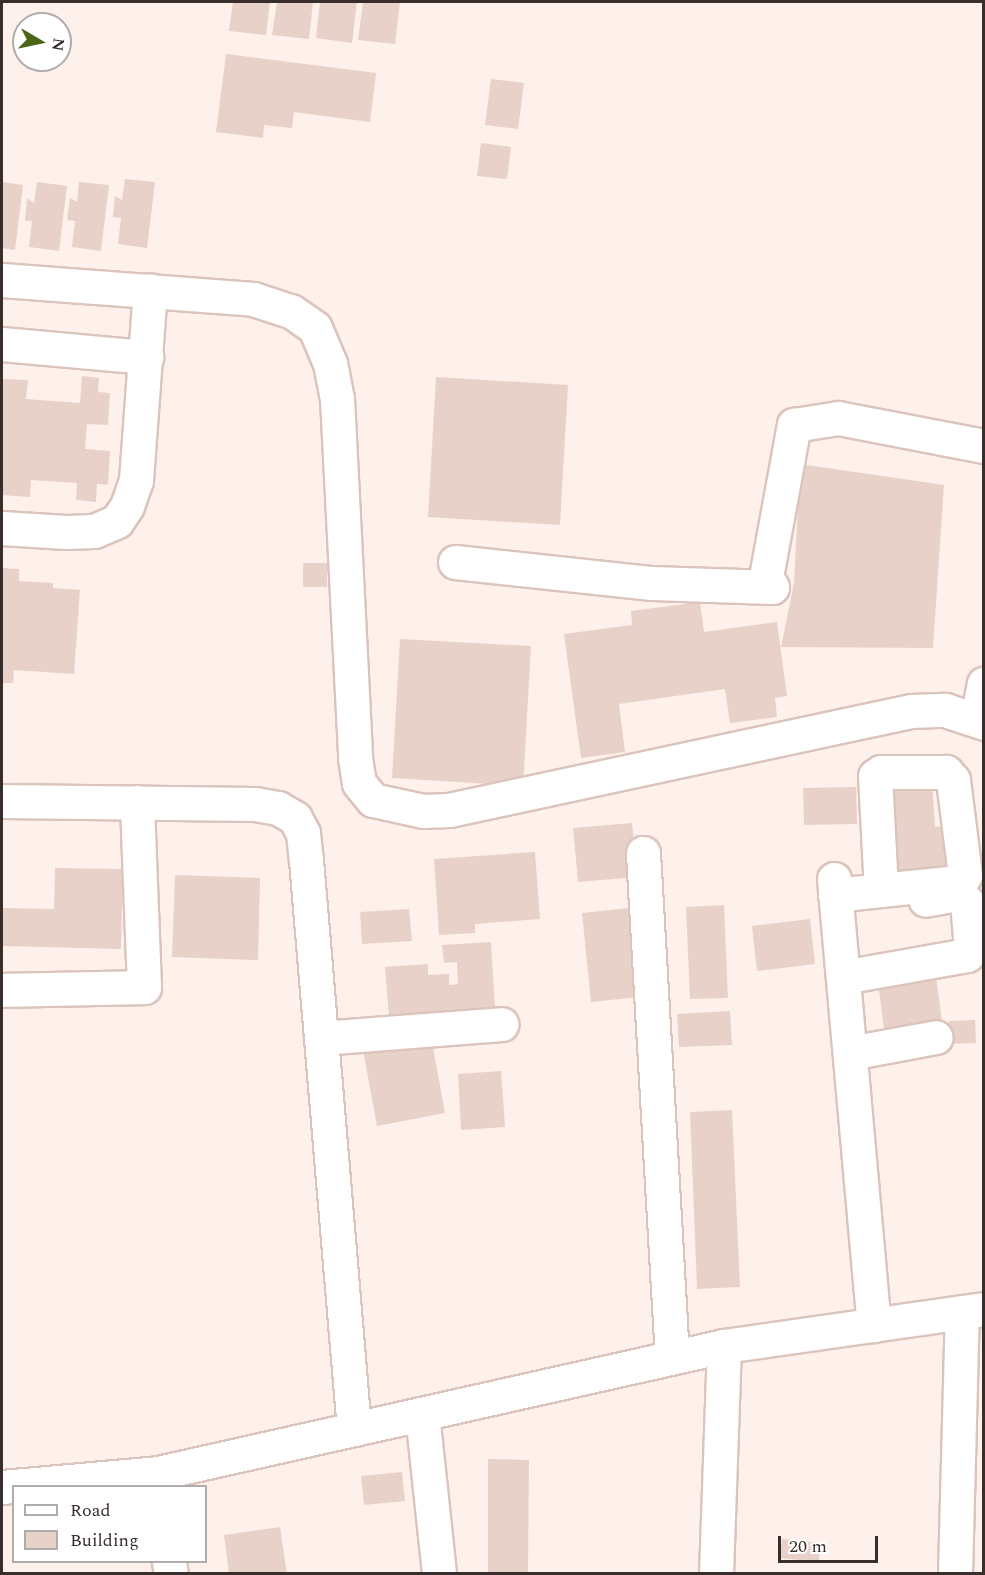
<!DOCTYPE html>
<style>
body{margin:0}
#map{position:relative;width:985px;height:1575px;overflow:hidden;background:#fef0eb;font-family:Spectral,serif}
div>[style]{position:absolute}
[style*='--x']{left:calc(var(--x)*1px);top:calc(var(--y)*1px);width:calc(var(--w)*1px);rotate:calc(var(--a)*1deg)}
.building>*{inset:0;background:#e8d1c9}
.roads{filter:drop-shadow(2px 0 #dbc4bc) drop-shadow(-2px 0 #dbc4bc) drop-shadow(0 2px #dbc4bc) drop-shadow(0 -2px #dbc4bc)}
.minor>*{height:33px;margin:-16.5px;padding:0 16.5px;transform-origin:16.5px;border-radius:16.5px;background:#fff}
span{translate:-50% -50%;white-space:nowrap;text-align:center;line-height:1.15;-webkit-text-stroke:4.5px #fff;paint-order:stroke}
.frame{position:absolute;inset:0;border:3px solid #382f2c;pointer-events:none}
.legend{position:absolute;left:12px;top:1485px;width:195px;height:78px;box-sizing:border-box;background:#fff;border:2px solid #afacab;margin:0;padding:8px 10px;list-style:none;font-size:18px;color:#382f2c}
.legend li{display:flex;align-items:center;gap:12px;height:30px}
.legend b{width:30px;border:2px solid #afacab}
.north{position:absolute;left:12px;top:12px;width:60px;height:60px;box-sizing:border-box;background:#fff;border:2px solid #afacab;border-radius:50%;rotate:99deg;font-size:16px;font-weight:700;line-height:24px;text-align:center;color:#382f2c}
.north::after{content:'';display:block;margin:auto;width:21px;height:27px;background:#4c6516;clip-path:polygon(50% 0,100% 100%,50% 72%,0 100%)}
.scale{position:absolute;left:778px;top:1536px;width:100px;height:27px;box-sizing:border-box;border:3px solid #382f2c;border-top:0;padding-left:8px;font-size:18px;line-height:21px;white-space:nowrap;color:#382f2c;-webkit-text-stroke:4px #fff;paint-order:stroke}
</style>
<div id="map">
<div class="building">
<div style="clip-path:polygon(233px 2px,270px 2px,266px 35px,229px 31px)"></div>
<div style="clip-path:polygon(277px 2px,313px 2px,309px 39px,272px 35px)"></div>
<div style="clip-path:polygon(320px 2px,357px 2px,352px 43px,316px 38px)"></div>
<div style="clip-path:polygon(363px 2px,400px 2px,395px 44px,358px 40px)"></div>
<div style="clip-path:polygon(226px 54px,376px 73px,370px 122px,294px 112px,292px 128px,264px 125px,263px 138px,216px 132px)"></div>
<div style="clip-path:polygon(491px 79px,524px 83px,518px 129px,485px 125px)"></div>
<div style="clip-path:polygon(481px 143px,511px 147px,507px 179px,477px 176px)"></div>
<div style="clip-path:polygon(125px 179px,155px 182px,147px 248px,118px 244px,121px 218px,113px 217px,115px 196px,122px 200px)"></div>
<div style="clip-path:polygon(2px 182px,23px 185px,15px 250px,2px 248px)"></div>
<div style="clip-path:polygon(37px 182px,67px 186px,59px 251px,29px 247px,32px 221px,25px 221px,27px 198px,34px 203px)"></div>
<div style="clip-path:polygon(79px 182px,109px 185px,101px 251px,72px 247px,75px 221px,67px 220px,70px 198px,77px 202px)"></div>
<div style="clip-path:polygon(82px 376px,99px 378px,98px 392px,110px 393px,108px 425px,87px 424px,85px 449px,110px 451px,108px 485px,97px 484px,96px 502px,76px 500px,77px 483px,31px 480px,30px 497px,2px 495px,2px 379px,28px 380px,26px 399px,80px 403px)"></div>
<div style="clip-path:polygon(436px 377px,568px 385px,560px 525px,428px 517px)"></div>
<div style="clip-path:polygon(800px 464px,944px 485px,933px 648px,781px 647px,794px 583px)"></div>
<div style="clip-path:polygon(303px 563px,327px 563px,327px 587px,303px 587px)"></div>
<div style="clip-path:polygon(2px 568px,19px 569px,19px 581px,53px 583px,53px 588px,80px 590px,74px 674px,14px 670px,13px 683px,2px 683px)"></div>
<div style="clip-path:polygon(700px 602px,704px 632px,777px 622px,787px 696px,775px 698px,777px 717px,730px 723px,725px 689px,619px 704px,625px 752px,581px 758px,564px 634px,632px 625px,631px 611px)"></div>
<div style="clip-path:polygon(400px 639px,531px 646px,523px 786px,392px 778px)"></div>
<div style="clip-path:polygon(932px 779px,935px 827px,951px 825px,958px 875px,931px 878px,931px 867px,904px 872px,884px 886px,888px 782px)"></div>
<div style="clip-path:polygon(856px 787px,857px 824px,804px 825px,803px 788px)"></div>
<div style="clip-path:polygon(632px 823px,637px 877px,578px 882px,573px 828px)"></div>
<div style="clip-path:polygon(535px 852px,540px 919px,475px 924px,475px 933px,439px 935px,434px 859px)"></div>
<div style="clip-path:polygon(55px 868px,123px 869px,121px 949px,2px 946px,2px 908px,54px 909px)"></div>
<div style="clip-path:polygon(175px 875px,260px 878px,258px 960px,172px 957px)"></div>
<div style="clip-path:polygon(724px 905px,728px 998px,690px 999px,686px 907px)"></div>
<div style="clip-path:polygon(629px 908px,639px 997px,591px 1002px,582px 913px)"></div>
<div style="clip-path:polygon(409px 909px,412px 941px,362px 944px,360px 912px)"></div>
<div style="clip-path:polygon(810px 919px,815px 964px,757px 971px,752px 926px)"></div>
<div style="clip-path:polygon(491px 942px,495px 1010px,389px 1017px,385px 967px,428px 964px,428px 975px,449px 974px,449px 985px,458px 984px,457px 962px,444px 963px,442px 945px)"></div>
<div style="clip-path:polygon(936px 976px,942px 1022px,884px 1029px,878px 983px)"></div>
<div style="clip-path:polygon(730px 1011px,732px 1045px,679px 1047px,677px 1014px)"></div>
<div style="clip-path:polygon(975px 1020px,976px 1043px,950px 1044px,949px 1021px)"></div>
<div style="clip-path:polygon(431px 1037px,445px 1113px,377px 1126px,363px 1050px)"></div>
<div style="clip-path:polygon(501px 1071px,505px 1127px,461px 1130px,458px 1074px)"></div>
<div style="clip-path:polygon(732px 1110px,740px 1287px,697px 1289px,690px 1112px)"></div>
<div style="clip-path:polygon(488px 1459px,529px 1460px,528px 1574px,488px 1574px)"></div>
<div style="clip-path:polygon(402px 1472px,405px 1501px,364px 1505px,361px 1476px)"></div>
<div style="clip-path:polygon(280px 1527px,287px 1574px,229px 1574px,224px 1535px)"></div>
<div style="clip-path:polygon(782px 1539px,820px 1543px,819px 1562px,780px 1558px)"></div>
</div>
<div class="roads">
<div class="minor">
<div style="--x:2;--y:280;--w:252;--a:4.3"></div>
<div style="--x:253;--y:299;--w:40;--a:18"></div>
<div style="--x:291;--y:311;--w:29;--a:35"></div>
<div style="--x:315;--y:328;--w:38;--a:67"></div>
<div style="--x:330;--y:363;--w:36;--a:79"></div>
<div style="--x:337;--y:398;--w:360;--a:87.1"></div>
<div style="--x:355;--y:758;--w:25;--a:81"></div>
<div style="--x:359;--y:783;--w:22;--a:51"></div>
<div style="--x:373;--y:800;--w:51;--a:12.4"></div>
<div style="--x:423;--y:811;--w:26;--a:-2"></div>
<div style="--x:449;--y:810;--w:472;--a:-12.1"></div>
<div style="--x:911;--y:711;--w:34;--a:-2"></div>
<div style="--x:945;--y:710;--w:41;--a:18.4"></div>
<div style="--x:2;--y:344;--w:145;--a:5.2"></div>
<div style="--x:2;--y:528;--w:64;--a:3.6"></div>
<div style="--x:66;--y:532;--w:28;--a:-2"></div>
<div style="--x:94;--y:531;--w:25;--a:-23"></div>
<div style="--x:117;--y:521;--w:18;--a:-56"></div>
<div style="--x:127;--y:506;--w:28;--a:-71"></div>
<div style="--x:136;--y:480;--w:190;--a:-85.8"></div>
<div style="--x:455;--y:562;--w:198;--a:6.1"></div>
<div style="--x:652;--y:583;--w:120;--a:1.9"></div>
<div style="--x:772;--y:587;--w:12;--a:-121"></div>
<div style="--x:766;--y:577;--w:155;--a:-79.6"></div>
<div style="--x:794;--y:425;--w:45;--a:-9"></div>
<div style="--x:838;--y:418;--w:149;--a:10.9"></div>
<div style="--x:977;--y:719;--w:36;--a:-79"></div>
<div style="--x:2;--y:801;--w:253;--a:0.7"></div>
<div style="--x:255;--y:804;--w:23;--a:10"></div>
<div style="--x:278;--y:808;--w:20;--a:30"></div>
<div style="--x:295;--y:818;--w:17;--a:62"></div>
<div style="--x:303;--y:833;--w:27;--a:84"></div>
<div style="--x:306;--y:860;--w:571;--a:85.18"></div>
<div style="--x:643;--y:853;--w:505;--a:86.71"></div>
<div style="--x:834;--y:879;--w:448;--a:84.9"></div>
<div style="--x:835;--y:895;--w:46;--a:-6.2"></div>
<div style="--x:881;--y:890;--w:76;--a:-6"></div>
<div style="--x:957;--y:882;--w:5;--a:-22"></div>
<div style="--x:962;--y:880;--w:6;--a:-59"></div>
<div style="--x:965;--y:875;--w:96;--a:-97.2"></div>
<div style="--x:953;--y:780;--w:11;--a:-131"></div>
<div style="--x:946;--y:772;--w:65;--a:180"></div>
<div style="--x:881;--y:772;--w:7;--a:146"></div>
<div style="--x:875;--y:776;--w:114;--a:87"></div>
<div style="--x:843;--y:977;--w:126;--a:-10.1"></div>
<div style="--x:967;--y:955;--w:8;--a:-60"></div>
<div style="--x:971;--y:948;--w:46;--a:-95"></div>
<div style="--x:967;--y:902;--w:8;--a:-135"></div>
<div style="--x:961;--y:896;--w:9;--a:-174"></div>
<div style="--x:952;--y:895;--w:27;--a:170"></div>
<div style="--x:2;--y:990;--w:142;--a:-1.2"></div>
<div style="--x:144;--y:987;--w:185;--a:-92.2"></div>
<div style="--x:321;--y:1038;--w:181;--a:-4.4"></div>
<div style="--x:850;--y:1053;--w:87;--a:-10.5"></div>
<div style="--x:422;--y:1414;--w:161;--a:83.9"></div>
<div style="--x:2;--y:1487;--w:157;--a:-5.1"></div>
<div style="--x:158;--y:1473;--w:580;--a:-12.65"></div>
<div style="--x:724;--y:1346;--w:263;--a:-8.1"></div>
<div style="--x:169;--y:1562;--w:12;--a:81"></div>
<div style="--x:716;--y:1574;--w:228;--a:-88"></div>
<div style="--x:955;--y:1574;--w:262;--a:-88.5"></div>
</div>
</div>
<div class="frame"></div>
<ul class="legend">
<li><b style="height:8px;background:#fff"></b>Road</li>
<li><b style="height:16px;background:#e8d1c9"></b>Building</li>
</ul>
<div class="north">N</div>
<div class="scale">20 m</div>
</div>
